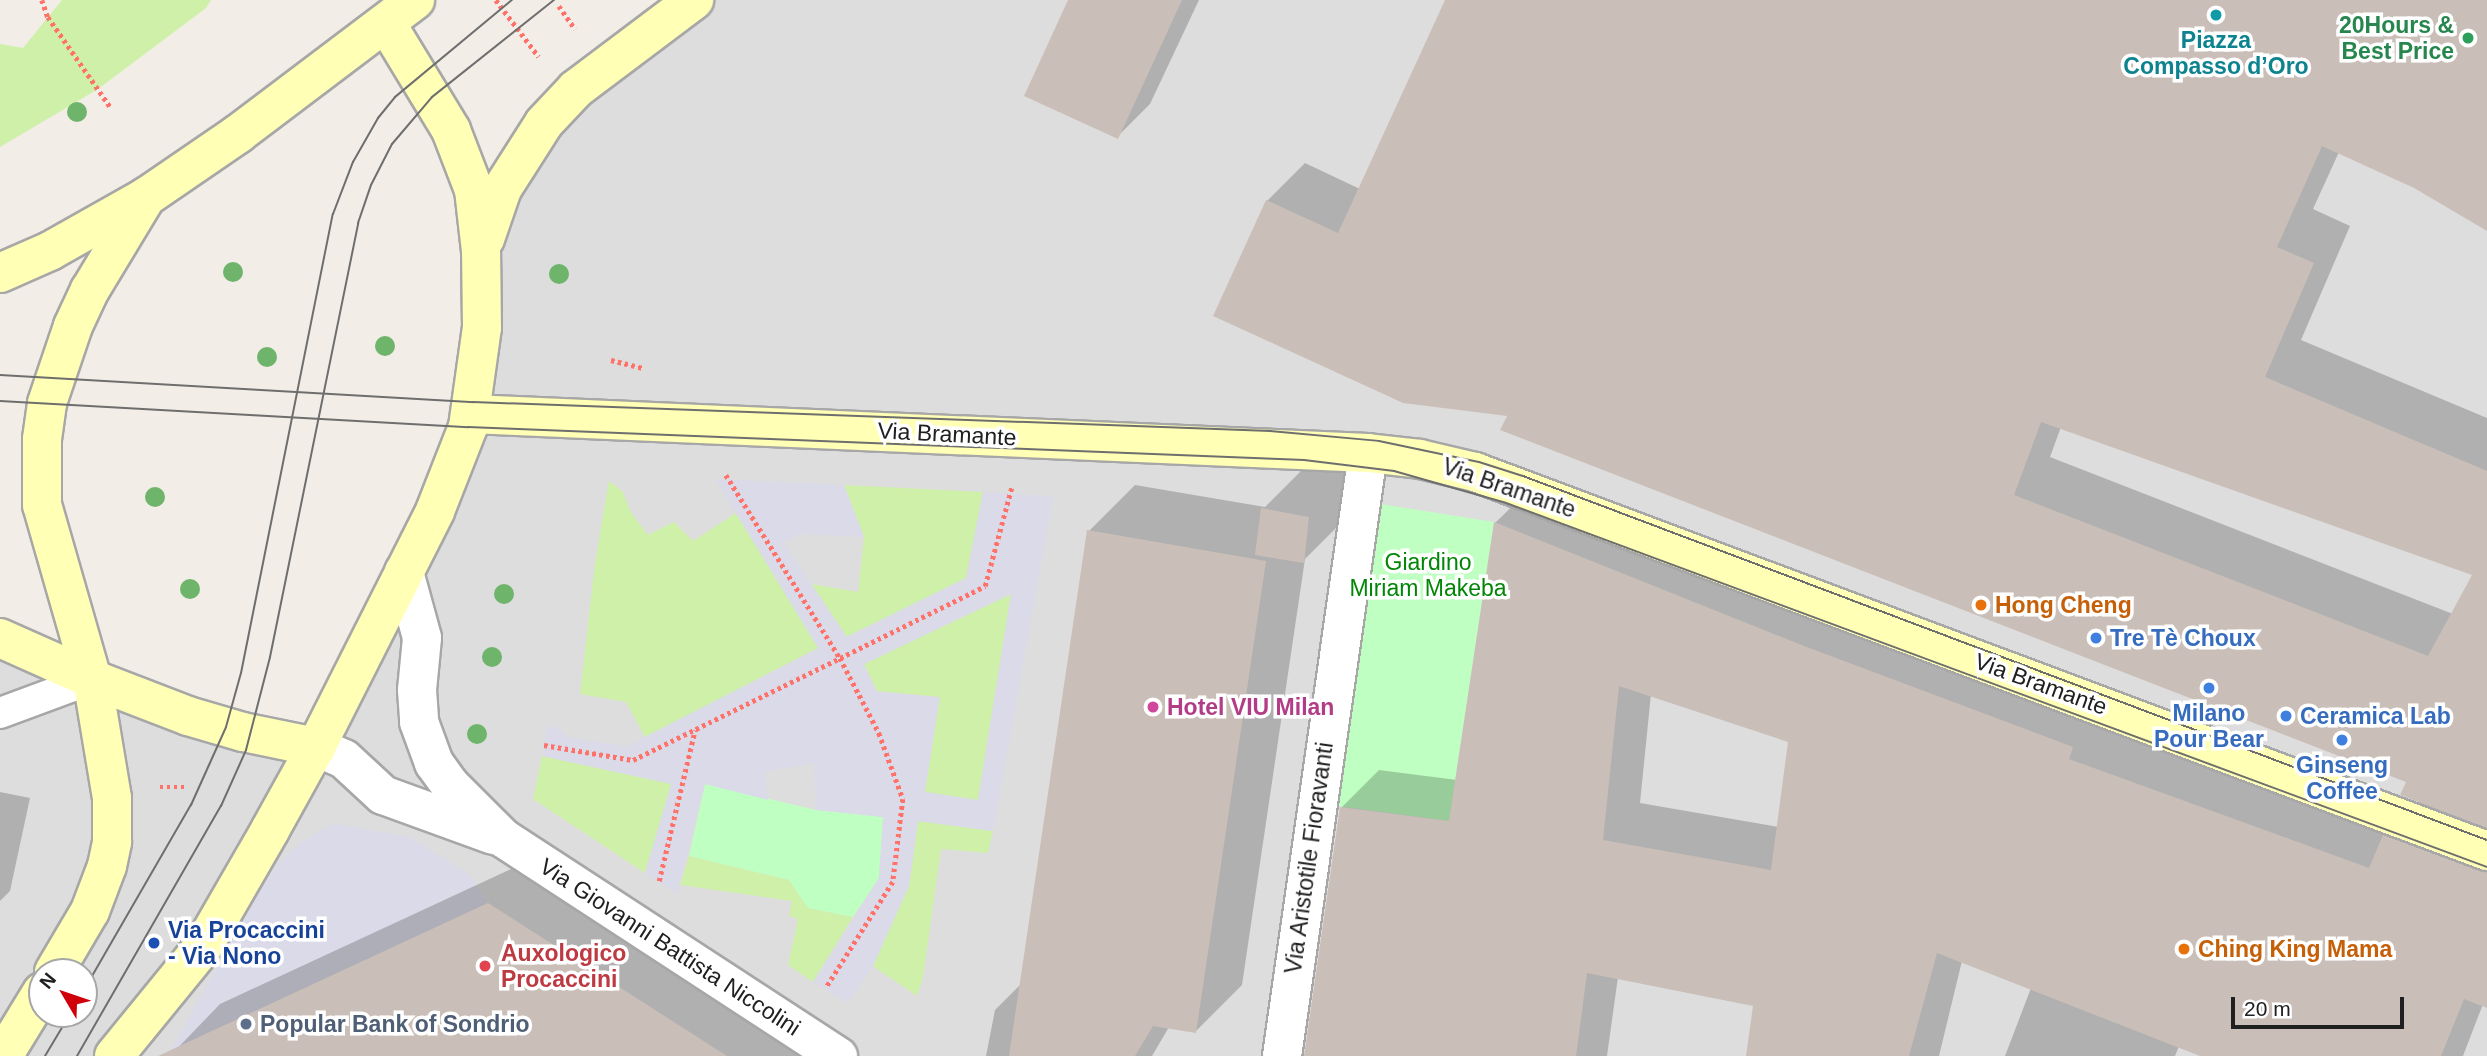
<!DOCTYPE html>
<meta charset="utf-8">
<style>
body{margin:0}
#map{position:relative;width:2487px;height:1056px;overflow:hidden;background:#f2ede6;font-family:Helvetica,sans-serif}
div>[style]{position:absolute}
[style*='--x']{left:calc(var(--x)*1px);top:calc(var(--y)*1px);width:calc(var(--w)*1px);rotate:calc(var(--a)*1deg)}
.residential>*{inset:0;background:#dedddd}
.grass>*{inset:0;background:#cef0a8}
.park>*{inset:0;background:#c0ffc2}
.plaza>*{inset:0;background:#dadae8}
.shadow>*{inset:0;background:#0003}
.building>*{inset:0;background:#cabfb8}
.path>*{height:4.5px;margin-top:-2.25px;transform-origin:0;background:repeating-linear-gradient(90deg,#ff7269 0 3.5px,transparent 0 7px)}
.roads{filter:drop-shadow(2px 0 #a7a7a7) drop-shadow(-2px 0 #a7a7a7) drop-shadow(0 2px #a7a7a7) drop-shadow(0 -2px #a7a7a7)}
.lane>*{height:30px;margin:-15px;padding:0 15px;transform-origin:15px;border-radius:15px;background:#fff}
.street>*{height:38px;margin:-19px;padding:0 19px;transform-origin:19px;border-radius:19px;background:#fff}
.secondary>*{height:38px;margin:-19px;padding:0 19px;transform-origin:19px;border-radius:19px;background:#ffffb6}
.tram>*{height:2px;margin:-1px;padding:0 1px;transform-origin:1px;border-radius:1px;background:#6e6e6e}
.trees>*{width:20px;height:20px;margin:-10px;border-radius:50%;background:#6eb46b}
.dots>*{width:19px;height:19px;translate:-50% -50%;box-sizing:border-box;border:4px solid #fff;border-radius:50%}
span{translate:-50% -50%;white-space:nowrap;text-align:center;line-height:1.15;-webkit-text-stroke:7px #fff;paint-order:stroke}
.leisure-label{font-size:23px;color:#27864d;font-weight:700}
.right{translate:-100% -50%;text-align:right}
.culture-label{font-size:23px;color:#0d838f;font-weight:700}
.street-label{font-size:23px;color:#202020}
.park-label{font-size:23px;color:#028607}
.food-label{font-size:23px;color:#c56008;font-weight:700}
.left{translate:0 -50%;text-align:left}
.shop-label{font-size:23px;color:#366cbe;font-weight:700}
.hotel-label{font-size:23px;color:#b23c85;font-weight:700}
.transit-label{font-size:23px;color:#164399;font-weight:700}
.health-label{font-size:23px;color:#be3a42;font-weight:700}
.service-label{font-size:23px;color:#4e5e75;font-weight:700}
.north{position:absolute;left:28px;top:958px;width:70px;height:70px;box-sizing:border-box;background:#fff;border:2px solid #a6a6a6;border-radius:50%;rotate:309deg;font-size:19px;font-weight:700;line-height:28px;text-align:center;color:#202020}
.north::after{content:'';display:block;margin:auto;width:24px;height:32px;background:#d0000a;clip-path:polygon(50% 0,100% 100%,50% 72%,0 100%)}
.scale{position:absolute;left:2231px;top:997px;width:173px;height:32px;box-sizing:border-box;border:4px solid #202020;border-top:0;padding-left:9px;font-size:21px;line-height:24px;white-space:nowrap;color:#202020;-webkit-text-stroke:5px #fff;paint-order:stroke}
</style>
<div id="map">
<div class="residential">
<div style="clip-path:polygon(700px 0,2487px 0,2487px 849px,1471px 467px,474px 411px,485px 248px,533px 143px)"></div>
<div style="clip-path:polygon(473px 417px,1425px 464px,2487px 855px,2487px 1056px,119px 1056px,158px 1005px)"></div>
<div style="clip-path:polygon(evenodd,0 644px,310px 750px,110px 1056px,0 1056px,0 644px,42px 972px,84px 972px,84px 1014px,42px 1014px,42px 972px)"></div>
</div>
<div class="grass">
<div style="clip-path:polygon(62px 0,211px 0,206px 8px,98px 89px,0 147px,0 44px,23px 48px)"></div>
<div style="clip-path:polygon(609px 481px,623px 492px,630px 511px,648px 535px,674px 522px,693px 541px,736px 513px,819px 648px,645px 737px,626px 702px,580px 694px,595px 563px)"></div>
<div style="clip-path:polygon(844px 485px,983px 492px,966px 578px,846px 637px,811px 584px,858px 592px,864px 537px)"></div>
<div style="clip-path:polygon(1011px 594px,978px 800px,925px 792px,864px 664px)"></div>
<div style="clip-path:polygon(542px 756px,672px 784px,645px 873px,533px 799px)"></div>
<div style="clip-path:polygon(918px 821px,993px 831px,988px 853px,941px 849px,923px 977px,917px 996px,873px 966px,909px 886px)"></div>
<div style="clip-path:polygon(689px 856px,789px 880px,808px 908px,853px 917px,813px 982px,788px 965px,798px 919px,789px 916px,792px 901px,680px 885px)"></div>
</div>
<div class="park">
<div style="clip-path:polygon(1380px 504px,1494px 522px,1449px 821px,1337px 806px)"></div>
<div style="clip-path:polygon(705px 784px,816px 810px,883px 817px,879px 878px,853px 917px,808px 908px,789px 880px,689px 856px)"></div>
</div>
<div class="plaza">
<div style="clip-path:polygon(evenodd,715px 479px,844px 485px,864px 537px,799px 534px,784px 543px,847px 637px,966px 578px,983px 492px,1053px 496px,993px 831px,918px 821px,909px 886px,873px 966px,848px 1003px,813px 982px,879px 878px,883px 817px,816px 810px,814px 763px,765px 772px,768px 800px,705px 784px,677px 894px,645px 873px,671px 784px,542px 756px,547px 726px,559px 729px,570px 738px,627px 746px,818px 648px,715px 479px,1011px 594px,978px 800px,925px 792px,940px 697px,876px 691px,864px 664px,1011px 594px)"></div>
<div style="clip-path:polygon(337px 824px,410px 837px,470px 875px,488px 903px,171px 1050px,262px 887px,279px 863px,300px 843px,326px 827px)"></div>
</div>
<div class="shadow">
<div style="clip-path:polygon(1070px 0,1199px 0,1150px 104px,1117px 137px)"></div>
<div style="clip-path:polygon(evenodd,1447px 0,2487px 0,2487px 229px,2414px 186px,2339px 152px,2313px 209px,2350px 226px,2301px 340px,2487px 418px,2487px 1006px,2483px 1004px,2463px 1056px,2205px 1056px,2179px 1046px,2175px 1056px,2005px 1056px,2031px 988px,1962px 961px,1939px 1056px,1748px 1056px,1755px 1004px,1618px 977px,1607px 1056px,1306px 1056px,1341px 808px,1379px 770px,1457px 780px,1495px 523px,1533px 486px,2394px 827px,2420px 801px,2408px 781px,1509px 415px,1215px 315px,1267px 201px,1305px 163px,1360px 189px,1447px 0,2061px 427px,2474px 574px,2453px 614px,2050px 457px,2061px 427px,1447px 0,1651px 694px,1790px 741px,1779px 827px,1640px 803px,1651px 694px)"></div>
<div style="clip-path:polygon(1309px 463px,1354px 471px,1350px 514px,1305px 559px,1242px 985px,1196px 1031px,1169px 1027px,1152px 1056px,986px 1056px,995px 1010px,1022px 983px,1089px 531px,1135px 485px,1265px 507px)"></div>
<div style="clip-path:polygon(0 792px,30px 798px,10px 891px,0 901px)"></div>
<div style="clip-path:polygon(535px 858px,845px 1056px,170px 1056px,220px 1004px)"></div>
</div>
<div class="building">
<div style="clip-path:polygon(1068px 0,1182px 0,1118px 139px,1024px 96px)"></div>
<div style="clip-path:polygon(evenodd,1445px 0,2487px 0,2487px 231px,2414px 188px,2322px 146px,2277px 247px,2314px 263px,2265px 377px,2487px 471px,2487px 828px,2400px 795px,2406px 782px,1500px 430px,1507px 416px,1403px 403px,1213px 316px,1266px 200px,1338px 233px,1445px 0,2041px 422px,2472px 575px,2428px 656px,2014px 495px,2041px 422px)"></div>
<div style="clip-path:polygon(1261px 508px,1309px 517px,1304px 563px,1255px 555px)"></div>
<div style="clip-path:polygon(evenodd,1494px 522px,1804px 646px,2073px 747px,2069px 759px,2369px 868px,2383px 835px,2487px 872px,2487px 1008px,2464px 999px,2441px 1056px,2200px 1056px,1937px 953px,1909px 1056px,1746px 1056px,1753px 1006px,1587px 973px,1576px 1056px,1304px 1056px,1340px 807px,1449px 821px,1494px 522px,1619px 686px,1788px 742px,1771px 870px,1603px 840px,1619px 686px)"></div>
<div style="clip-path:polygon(1087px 530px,1266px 561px,1196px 1033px,1153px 1026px,1135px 1056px,1009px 1056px)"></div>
<div style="clip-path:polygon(488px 903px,727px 1056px,158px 1056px)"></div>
</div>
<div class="path">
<div style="--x:42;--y:0;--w:18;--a:71"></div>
<div style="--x:48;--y:17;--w:111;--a:55.3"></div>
<div style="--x:496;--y:0;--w:71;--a:53"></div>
<div style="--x:559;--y:6;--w:28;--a:55"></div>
<div style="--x:611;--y:360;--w:34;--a:14"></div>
<div style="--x:726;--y:475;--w:216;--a:58.1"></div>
<div style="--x:840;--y:658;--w:162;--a:-26.4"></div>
<div style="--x:985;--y:586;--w:104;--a:-74.9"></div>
<div style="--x:544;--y:745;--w:90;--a:9.6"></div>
<div style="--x:633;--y:760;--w:231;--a:-26.2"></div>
<div style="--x:840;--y:658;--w:85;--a:62.5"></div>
<div style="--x:879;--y:733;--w:70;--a:70"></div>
<div style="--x:903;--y:799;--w:84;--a:96.9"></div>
<div style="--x:893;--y:882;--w:125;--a:122.3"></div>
<div style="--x:160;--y:787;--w:24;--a:0"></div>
<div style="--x:659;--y:881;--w:155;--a:-76.6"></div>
</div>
<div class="roads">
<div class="lane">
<div style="--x:0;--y:713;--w:98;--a:-20.3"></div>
</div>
<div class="street">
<div style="--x:404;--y:572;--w:68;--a:74.7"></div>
<div style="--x:422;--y:638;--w:52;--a:95.5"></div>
<div style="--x:417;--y:690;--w:32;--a:86"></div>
<div style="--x:419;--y:722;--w:44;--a:69.9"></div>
<div style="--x:434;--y:763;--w:27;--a:54"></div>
<div style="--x:450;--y:785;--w:75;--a:45"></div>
<div style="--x:503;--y:838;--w:400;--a:33.1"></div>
<div style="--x:316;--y:747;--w:30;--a:23"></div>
<div style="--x:344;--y:759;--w:53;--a:42.7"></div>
<div style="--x:383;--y:795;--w:117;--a:20"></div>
<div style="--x:1282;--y:1056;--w:609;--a:-81.88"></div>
</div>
<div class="secondary">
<div style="--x:485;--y:239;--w:53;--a:-71.2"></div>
<div style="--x:502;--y:189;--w:78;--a:-57.5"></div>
<div style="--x:544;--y:123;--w:47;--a:-46.7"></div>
<div style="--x:576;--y:89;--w:148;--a:-37"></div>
<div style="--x:0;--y:273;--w:55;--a:-23.7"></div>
<div style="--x:50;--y:251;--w:110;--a:-29.4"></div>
<div style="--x:146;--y:197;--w:112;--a:-34.4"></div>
<div style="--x:238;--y:134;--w:222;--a:-37.1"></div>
<div style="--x:471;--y:414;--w:898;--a:2.49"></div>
<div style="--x:1368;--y:453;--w:52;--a:6.6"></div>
<div style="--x:1420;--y:459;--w:57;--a:13.3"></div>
<div style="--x:1475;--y:472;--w:1081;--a:20.53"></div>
<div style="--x:0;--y:638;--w:101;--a:24"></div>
<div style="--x:92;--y:679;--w:103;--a:21.1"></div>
<div style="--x:188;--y:716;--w:57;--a:16.2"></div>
<div style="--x:243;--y:732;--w:75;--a:11.6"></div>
<div style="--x:54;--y:972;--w:71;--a:-59.5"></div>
<div style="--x:90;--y:911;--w:48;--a:-69.3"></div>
<div style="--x:107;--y:866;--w:25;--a:-78"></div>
<div style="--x:112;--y:842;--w:44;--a:-90"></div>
<div style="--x:112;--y:798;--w:121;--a:-99.5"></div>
<div style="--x:92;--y:679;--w:181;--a:-106"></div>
<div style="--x:42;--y:505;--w:66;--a:-90"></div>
<div style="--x:42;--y:439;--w:36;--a:-82"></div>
<div style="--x:47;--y:403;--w:81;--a:-71.3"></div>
<div style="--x:73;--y:326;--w:40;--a:-65"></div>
<div style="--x:90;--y:290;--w:109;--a:-58.9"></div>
<div style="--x:3;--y:1056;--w:75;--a:-58.6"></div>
<div style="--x:114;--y:1056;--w:139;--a:-50.8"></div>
<div style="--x:202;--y:948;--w:136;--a:-60"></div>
<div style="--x:270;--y:830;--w:95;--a:-61"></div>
<div style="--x:316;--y:747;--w:264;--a:-63.2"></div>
<div style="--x:435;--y:511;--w:90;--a:-68.6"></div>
<div style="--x:468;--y:427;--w:100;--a:-82"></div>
<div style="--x:482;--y:328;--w:77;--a:-90.7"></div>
<div style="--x:481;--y:251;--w:61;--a:-96.5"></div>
<div style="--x:474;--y:190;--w:64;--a:-111"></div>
<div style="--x:451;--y:130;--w:125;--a:-121.3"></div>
</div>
</div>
<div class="tram">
<div style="--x:0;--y:375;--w:474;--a:3.3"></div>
<div style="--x:473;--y:402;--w:798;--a:2.08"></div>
<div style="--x:1270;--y:431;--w:109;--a:5.2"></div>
<div style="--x:1379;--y:441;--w:102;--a:11.9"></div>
<div style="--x:1479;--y:462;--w:46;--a:17.7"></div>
<div style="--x:1523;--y:476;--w:1030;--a:20.69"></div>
<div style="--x:0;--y:401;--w:469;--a:3.2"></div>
<div style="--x:468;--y:427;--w:837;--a:2.26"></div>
<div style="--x:1304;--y:460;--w:91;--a:7"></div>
<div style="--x:1394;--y:471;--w:116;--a:15.9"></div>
<div style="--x:1506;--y:503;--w:1046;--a:20.36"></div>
<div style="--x:84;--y:990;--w:214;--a:-60"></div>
<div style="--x:191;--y:805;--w:85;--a:-65.8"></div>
<div style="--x:226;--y:727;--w:56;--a:-74.5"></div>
<div style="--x:241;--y:673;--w:468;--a:-78.7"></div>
<div style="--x:333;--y:214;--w:56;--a:-69"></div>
<div style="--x:353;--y:162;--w:51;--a:-60.4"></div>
<div style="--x:378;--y:118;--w:27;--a:-51"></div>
<div style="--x:395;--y:97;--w:152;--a:-39.7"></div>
<div style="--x:45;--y:1056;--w:49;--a:-59.2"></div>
<div style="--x:77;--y:1056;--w:289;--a:-60.1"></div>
<div style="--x:221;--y:806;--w:61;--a:-65.9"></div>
<div style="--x:246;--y:750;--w:96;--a:-75.5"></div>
<div style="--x:270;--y:657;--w:443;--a:-78.5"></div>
<div style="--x:358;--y:223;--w:40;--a:-71.1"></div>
<div style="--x:371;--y:185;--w:46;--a:-62.9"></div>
<div style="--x:392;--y:144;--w:62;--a:-49.6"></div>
<div style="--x:432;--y:97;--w:156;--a:-38.5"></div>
</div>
<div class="trees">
<div style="left:77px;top:112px"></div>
<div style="left:233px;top:272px"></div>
<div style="left:559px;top:274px"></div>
<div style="left:385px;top:346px"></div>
<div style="left:267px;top:357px"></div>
<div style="left:155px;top:497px"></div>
<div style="left:190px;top:589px"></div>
<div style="left:504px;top:594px"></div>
<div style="left:492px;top:657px"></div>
<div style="left:477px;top:734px"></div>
</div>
<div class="dots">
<div style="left:2216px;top:15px;background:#0f9aa8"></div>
<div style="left:2468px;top:38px;background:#2e9e5b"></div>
<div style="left:1981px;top:605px;background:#e8710a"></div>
<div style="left:2096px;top:638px;background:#3f7fe0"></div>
<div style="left:2209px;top:688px;background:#3f7fe0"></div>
<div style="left:1153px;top:707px;background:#d1479c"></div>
<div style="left:2286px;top:716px;background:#3f7fe0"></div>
<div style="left:2342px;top:740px;background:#3f7fe0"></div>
<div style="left:154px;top:943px;background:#1a4fb4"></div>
<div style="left:2184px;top:949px;background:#e8710a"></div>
<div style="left:485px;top:966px;background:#e0444e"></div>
<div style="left:246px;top:1024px;background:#5c6f8a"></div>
</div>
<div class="leisure-label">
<span class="right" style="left:2454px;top:38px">20Hours &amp;<br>Best Price</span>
</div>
<div class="culture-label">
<span style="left:2216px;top:53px">Piazza<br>Compasso d’Oro</span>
</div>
<div class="street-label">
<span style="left:947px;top:434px;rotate:3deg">Via Bramante</span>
<span style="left:1509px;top:488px;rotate:19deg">Via Bramante</span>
<span style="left:2041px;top:684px;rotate:20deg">Via Bramante</span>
<span style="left:1309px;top:858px;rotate:-82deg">Via Aristotile Fioravanti</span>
<span style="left:670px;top:947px;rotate:33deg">Via Giovanni Battista Niccolini</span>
</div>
<div class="park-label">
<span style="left:1428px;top:575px">Giardino<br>Miriam Makeba</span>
</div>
<div class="food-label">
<span class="left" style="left:1995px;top:605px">Hong Cheng</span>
<span class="left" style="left:2198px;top:949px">Ching King Mama</span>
</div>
<div class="shop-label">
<span class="left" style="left:2110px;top:638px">Tre Tè Choux</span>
<span style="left:2209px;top:726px">Milano<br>Pour Bear</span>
<span class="left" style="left:2300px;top:716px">Ceramica Lab</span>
<span style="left:2342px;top:778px">Ginseng<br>Coffee</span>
</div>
<div class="hotel-label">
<span class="left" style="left:1167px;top:707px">Hotel VIU Milan</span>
</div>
<div class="transit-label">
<span class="left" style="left:168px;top:943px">Via Procaccini<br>- Via Nono</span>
</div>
<div class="health-label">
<span class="left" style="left:501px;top:966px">Auxologico<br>Procaccini</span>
</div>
<div class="service-label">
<span class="left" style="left:260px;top:1024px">Popular Bank of Sondrio</span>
</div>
<div class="north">N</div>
<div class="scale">20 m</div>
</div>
